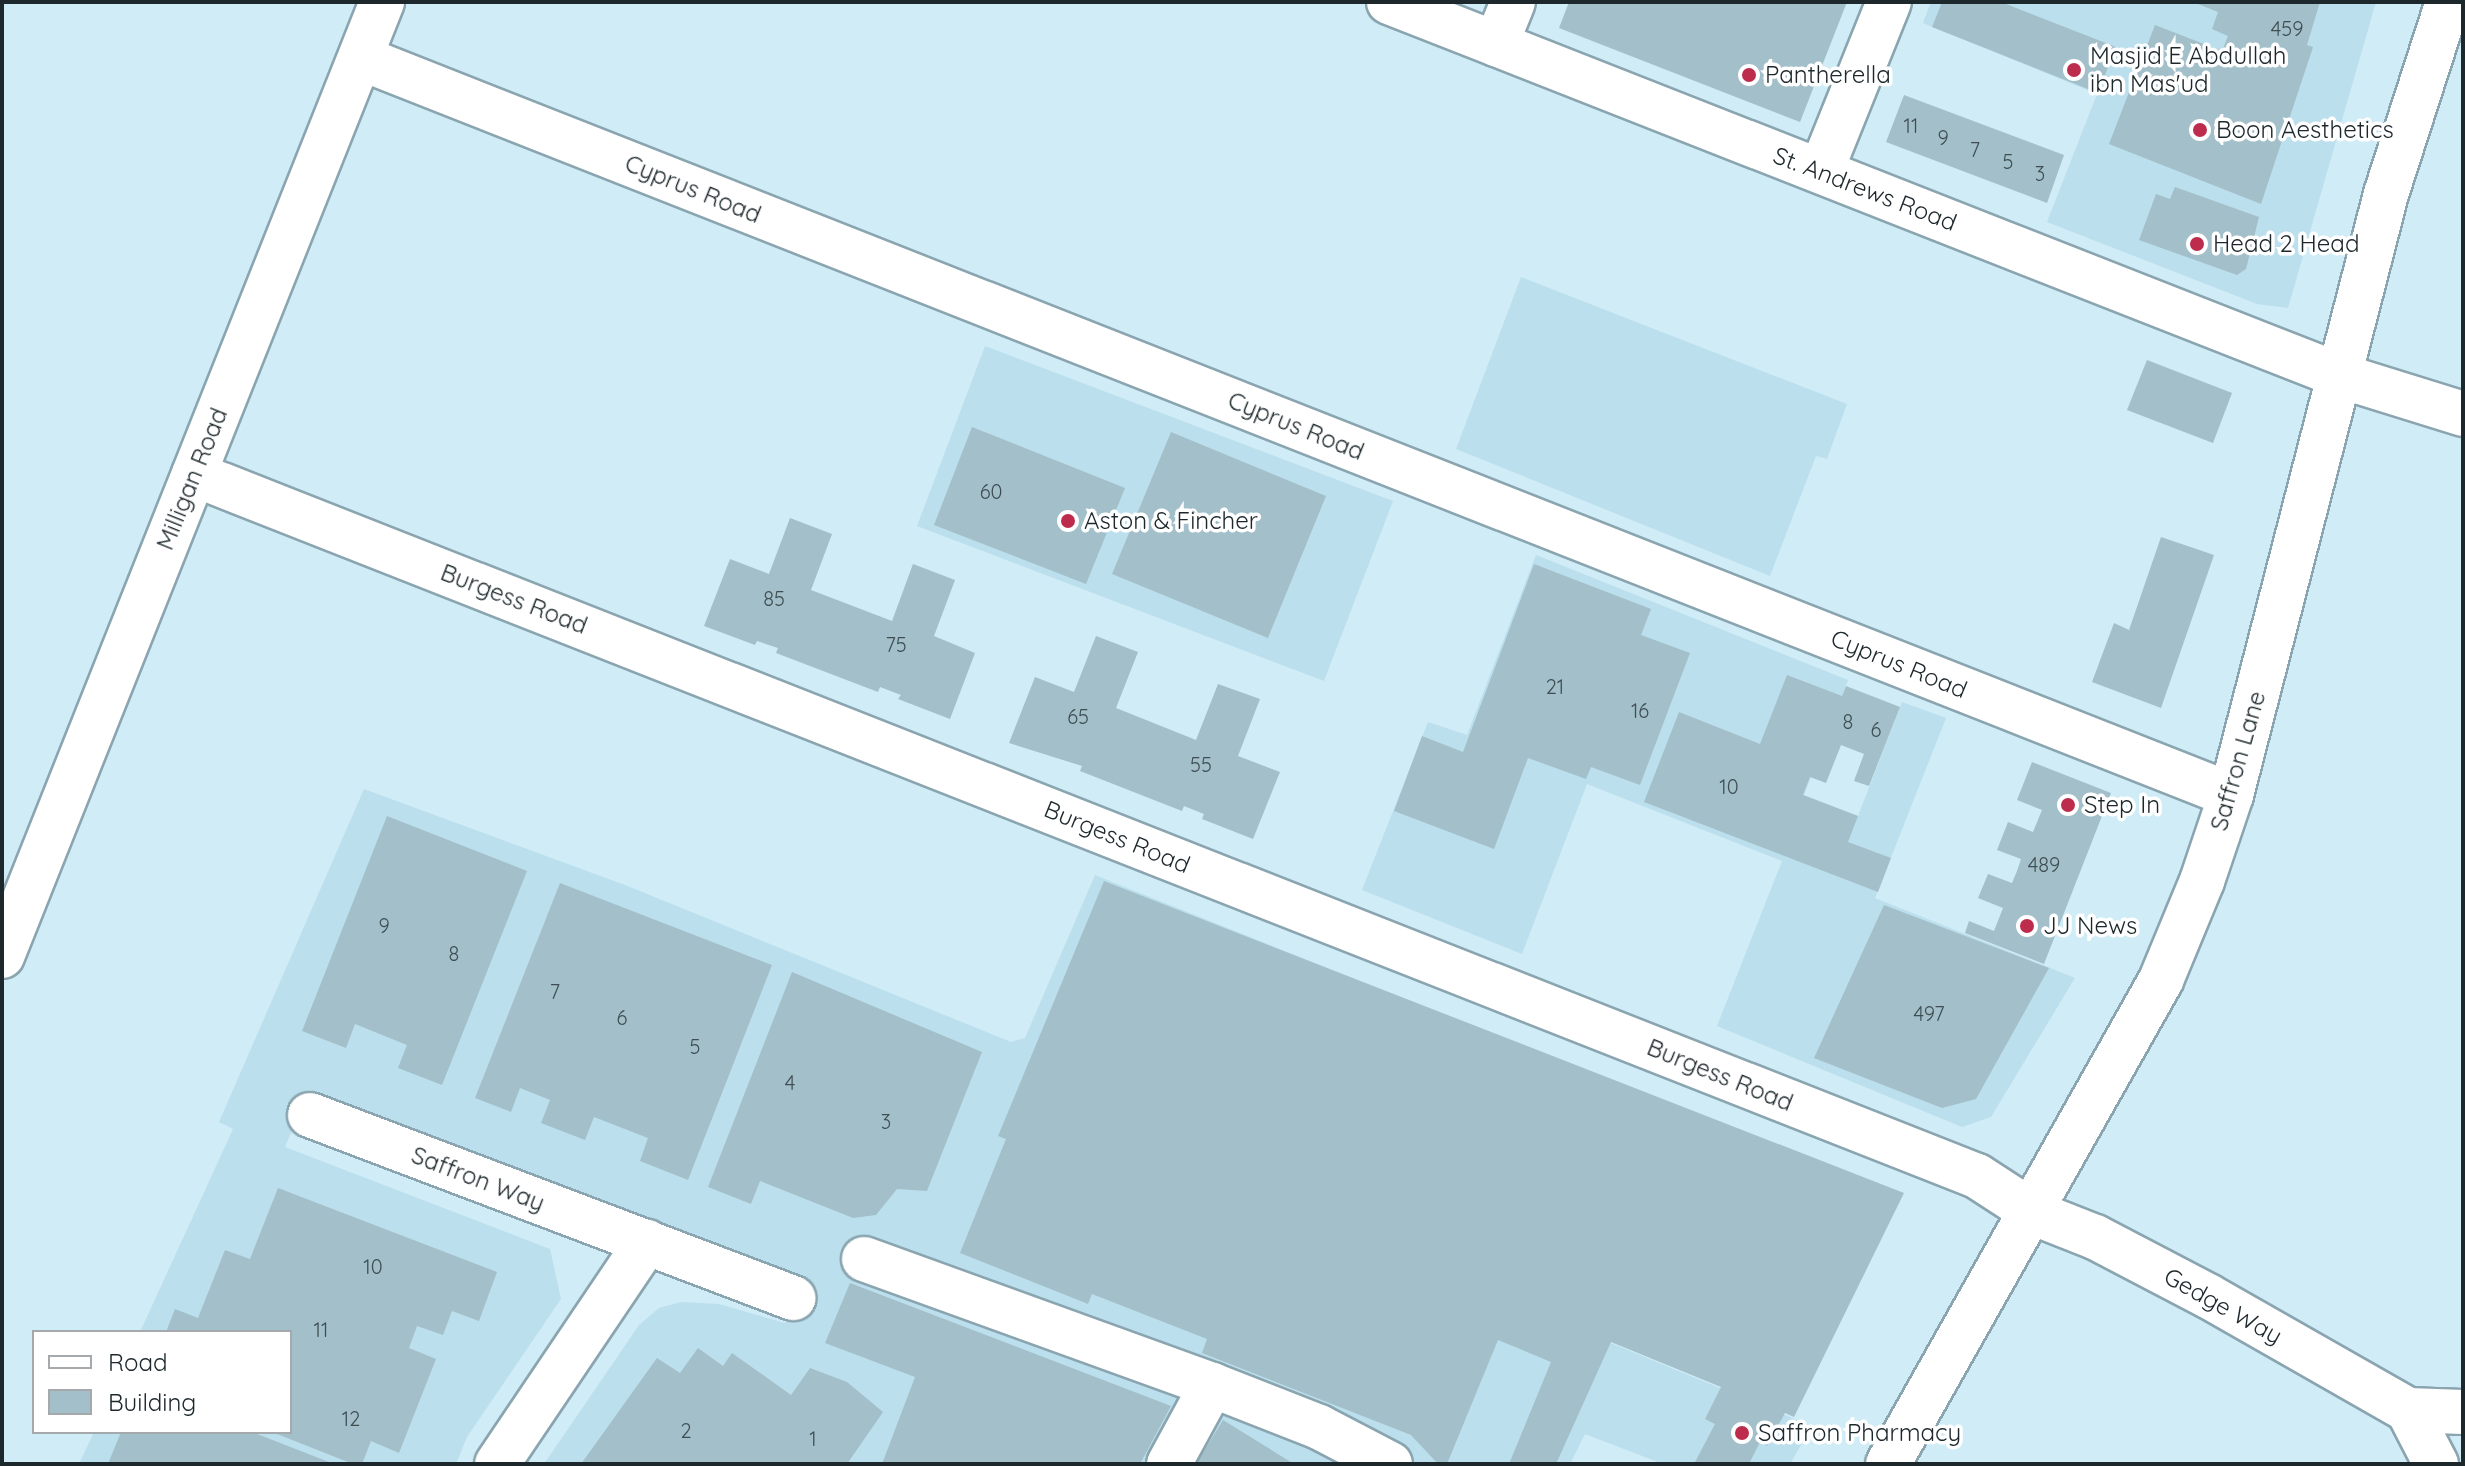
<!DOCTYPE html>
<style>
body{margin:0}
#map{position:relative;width:2465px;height:1466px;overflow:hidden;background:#d0ecf7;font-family:Quicksand,sans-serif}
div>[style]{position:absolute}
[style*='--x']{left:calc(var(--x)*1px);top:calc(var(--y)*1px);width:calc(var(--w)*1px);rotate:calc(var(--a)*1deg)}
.built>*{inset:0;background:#bbdfed}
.building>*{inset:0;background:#a3bfc9}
.roads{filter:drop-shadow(2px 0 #8aa5af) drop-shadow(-2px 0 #8aa5af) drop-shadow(0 2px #8aa5af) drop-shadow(0 -2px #8aa5af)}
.minor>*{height:44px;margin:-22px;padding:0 22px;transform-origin:22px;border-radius:22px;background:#fff}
.major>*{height:44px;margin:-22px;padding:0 22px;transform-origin:22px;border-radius:22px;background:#fff}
.dots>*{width:22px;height:22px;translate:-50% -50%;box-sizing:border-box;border:4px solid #fff;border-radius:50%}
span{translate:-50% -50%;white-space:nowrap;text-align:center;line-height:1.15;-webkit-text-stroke:7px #fff;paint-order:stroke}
.number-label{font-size:20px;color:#3e4e53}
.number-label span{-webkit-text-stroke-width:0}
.poi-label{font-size:24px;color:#1d282c}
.left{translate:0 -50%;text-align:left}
.street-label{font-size:24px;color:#1d282c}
.frame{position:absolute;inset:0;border:4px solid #1d282c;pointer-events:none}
.legend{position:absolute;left:32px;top:1330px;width:260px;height:104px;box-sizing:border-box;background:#fff;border:2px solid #a5a9ab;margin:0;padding:10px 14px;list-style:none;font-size:24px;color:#1d282c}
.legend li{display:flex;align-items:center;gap:16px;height:40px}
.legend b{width:40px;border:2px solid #a5a9ab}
</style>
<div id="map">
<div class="built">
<div style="clip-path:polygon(1931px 2px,2376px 2px,2288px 308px,2257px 304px,2047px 222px,2097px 94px,1923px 23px)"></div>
<div style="clip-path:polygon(1521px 277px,1847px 404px,1827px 459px,1816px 456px,1770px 576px,1456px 449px)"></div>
<div style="clip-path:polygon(985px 346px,1393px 501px,1324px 681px,917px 526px)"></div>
<div style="clip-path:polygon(1536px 555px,1848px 680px,1804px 795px,1858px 816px,1902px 702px,1946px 718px,1875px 898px,2075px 978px,1991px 1117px,1962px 1127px,1717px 1026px,1782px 861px,1587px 784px,1522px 954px,1362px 890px,1428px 722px,1467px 735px)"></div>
<div style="clip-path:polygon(364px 789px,625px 885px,1011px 1042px,1025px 1038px,1095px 875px,1622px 1086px,1606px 1341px,1812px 1426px,1790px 1464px,1663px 1464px,1585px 1434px,1570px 1464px,544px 1464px,639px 1325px,659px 1308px,681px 1302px,719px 1304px,785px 1323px,803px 1279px,309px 1090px,285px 1147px,550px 1249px,561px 1299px,467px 1437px,456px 1464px,79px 1464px,94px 1432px,290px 1432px,290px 1332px,140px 1332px,233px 1129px,219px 1122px)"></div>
</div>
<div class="building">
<div style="clip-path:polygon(1569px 2px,1847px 2px,1800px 122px,1559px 28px)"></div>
<div style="clip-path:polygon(1942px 2px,2001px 2px,2116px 47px,2098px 93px,1932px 27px)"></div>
<div style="clip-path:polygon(2193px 2px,2320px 2px,2307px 45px,2313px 47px,2261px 204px,2109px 144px,2155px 25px,2222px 51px,2228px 36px,2212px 29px,2218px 12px)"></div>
<div style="clip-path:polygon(1904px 95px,2064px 155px,2047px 203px,1886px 142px)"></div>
<div style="clip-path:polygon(2175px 187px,2259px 217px,2246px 269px,2237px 275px,2139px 240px,2156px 194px,2170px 199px)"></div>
<div style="clip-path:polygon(2147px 360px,2232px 393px,2213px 443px,2127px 410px)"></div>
<div style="clip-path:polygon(972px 427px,1125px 488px,1086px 584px,934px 525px)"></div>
<div style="clip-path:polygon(1171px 432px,1326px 496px,1268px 638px,1112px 574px)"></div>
<div style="clip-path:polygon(790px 518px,832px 534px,811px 590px,892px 621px,913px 564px,955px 580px,934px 636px,975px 653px,950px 719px,898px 699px,901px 695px,880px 687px,878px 692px,776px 653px,778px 648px,757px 641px,755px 645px,704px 626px,730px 559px,769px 574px)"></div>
<div style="clip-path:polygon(2161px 537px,2214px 555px,2161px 708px,2092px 682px,2114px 623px,2129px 630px)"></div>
<div style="clip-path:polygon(1534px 564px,1651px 609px,1641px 635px,1690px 653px,1640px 785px,1591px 767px,1586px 779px,1528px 758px,1494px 849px,1394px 811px,1422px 736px,1463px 752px)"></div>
<div style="clip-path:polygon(1096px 636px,1138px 652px,1116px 708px,1196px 740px,1218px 684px,1260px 699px,1238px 756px,1280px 772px,1253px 839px,1202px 819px,1204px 814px,1184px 806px,1182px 811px,1080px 771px,1082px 766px,1009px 743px,1035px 677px,1074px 692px)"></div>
<div style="clip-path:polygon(1787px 675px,1842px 696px,1846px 686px,1900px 707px,1869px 786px,1854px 781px,1864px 754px,1841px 745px,1826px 783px,1810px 777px,1803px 795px,1858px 816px,1848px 842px,1891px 858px,1878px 892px,1644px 802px,1679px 712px,1760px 744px)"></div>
<div style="clip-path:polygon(2032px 762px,2111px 793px,2044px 964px,1965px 933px,1969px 921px,1994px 931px,2003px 908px,1978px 898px,1988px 874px,2012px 883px,2017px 871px,2021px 859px,1997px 850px,2008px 822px,2033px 832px,2042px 810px,2017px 800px)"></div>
<div style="clip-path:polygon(387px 816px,527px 871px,442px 1085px,398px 1068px,407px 1045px,355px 1024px,346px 1048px,302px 1031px)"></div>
<div style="clip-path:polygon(1104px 881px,1904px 1193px,1794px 1417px,1785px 1413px,1767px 1446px,1760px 1442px,1749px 1464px,1694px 1464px,1715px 1424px,1705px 1419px,1721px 1387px,1611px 1342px,1556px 1464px,1509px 1464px,1551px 1362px,1498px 1340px,1447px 1464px,1438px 1464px,1411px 1435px,1202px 1353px,1207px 1339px,1092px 1294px,1088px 1304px,960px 1253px,1006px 1139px,998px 1136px)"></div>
<div style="clip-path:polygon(560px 883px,772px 965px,688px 1180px,640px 1161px,648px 1138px,594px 1117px,585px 1140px,541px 1123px,550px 1100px,520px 1088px,511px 1112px,475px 1098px)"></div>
<div style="clip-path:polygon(1884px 905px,2049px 968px,1976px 1099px,1942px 1108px,1814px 1058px)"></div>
<div style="clip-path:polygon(792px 972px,982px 1052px,927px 1191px,897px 1189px,876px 1215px,853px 1218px,760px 1181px,751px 1204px,708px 1187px)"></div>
<div style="clip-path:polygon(278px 1188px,497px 1272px,479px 1321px,452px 1311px,443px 1335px,417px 1326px,409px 1348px,436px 1359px,399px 1453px,371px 1441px,362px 1464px,353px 1464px,272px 1432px,290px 1432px,290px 1332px,166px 1332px,175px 1309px,198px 1318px,225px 1250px,250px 1259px)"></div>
<div style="clip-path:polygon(850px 1283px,1171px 1406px,1140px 1464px,882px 1464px,915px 1377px,825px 1343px)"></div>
<div style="clip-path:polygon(698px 1348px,723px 1366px,732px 1353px,791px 1395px,810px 1368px,847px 1382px,883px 1412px,847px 1464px,581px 1464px,657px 1358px,680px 1373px)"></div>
<div style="clip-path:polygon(1223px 1420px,1294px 1464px,1196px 1464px)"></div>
<div style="clip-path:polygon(121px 1432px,252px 1432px,334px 1464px,108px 1464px)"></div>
</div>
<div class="roads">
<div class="minor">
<div style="--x:1389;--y:2;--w:1023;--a:21.45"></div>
<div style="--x:2341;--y:376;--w:128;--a:17.3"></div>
<div style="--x:1496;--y:44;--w:45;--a:-68"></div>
<div style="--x:361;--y:58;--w:2010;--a:21.51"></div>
<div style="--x:1821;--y:171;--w:182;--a:-68.1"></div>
<div style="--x:194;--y:474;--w:1916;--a:21.49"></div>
<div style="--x:1977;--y:1176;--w:68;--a:33"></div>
<div style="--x:2034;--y:1213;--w:66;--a:21.5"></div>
<div style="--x:2095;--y:1237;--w:127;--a:27.6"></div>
<div style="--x:2208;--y:1296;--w:230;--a:29.7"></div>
<div style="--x:2408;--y:1410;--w:55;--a:2.1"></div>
<div style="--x:2;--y:956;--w:1027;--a:-68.28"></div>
<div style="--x:310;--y:1115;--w:517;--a:20.75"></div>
<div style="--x:864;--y:1259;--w:370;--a:19.9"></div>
<div style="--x:1212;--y:1385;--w:115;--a:21.4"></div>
<div style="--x:1319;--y:1427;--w:80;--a:27.5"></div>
<div style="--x:2408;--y:1410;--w:61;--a:62.6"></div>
<div style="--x:497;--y:1464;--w:268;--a:-56"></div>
<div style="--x:1169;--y:1464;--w:90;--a:-61.4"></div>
</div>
<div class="major">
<div style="--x:1888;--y:1464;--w:556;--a:-60.57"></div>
<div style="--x:2161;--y:980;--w:107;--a:-67.5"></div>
<div style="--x:2202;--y:881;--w:91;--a:-71.4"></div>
<div style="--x:2231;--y:795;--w:621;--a:-75.54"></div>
<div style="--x:2386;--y:194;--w:202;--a:-72.1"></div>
</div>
</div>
<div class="dots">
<div style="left:2074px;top:70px;background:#bd2c4d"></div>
<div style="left:1749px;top:75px;background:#bd2c4d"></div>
<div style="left:2200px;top:130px;background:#bd2c4d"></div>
<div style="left:2197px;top:244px;background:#bd2c4d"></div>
<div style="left:1068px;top:521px;background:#bd2c4d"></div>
<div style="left:2068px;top:805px;background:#bd2c4d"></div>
<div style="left:2027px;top:926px;background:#bd2c4d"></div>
<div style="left:1742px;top:1433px;background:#bd2c4d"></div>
</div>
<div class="number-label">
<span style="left:2287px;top:28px">459</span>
<span style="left:1911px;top:125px">11</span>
<span style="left:1943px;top:137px">9</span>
<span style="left:1975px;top:149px">7</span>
<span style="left:2008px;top:161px">5</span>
<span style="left:2040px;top:173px">3</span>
<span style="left:991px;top:491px">60</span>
<span style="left:774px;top:598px">85</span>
<span style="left:896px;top:644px">75</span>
<span style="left:1555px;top:686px">21</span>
<span style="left:1640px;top:710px">16</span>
<span style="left:1078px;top:716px">65</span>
<span style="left:1848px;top:721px">8</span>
<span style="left:1876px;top:729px">6</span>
<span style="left:1201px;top:764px">55</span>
<span style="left:1729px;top:786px">10</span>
<span style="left:2044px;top:864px">489</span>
<span style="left:384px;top:925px">9</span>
<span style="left:454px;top:953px">8</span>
<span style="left:555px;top:991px">7</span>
<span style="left:1929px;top:1013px">497</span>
<span style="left:622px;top:1017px">6</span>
<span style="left:695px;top:1046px">5</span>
<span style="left:790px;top:1082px">4</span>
<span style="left:886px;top:1121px">3</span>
<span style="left:373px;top:1266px">10</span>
<span style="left:321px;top:1329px">11</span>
<span style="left:351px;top:1418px">12</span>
<span style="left:686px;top:1430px">2</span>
<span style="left:813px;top:1438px">1</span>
</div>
<div class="poi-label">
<span class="left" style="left:2090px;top:70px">Masjid E Abdullah<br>ibn Mas'ud</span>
<span class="left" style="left:1765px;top:75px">Pantherella</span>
<span class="left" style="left:2216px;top:130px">Boon Aesthetics</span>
<span class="left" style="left:2213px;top:244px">Head 2 Head</span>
<span class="left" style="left:1084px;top:521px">Aston &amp; Fincher</span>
<span class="left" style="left:2084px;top:805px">Step In</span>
<span class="left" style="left:2043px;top:926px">JJ News</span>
<span class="left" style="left:1758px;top:1433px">Saffron Pharmacy</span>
</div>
<div class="street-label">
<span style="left:693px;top:189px;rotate:22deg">Cyprus Road</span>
<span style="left:1865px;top:189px;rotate:21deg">St. Andrews Road</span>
<span style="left:1296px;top:426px;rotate:22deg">Cyprus Road</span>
<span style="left:192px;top:479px;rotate:-68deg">Milligan Road</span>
<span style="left:514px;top:599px;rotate:21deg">Burgess Road</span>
<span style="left:1899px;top:664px;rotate:22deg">Cyprus Road</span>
<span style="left:2238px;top:761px;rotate:-74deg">Saffron Lane</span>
<span style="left:1117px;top:837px;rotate:22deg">Burgess Road</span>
<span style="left:1720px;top:1075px;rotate:22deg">Burgess Road</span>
<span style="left:478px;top:1179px;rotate:21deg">Saffron Way</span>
<span style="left:2223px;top:1306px;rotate:29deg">Gedge Way</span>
</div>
<div class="frame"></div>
<ul class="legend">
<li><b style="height:10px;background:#fff"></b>Road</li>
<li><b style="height:22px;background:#a3bfc9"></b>Building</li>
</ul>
</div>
